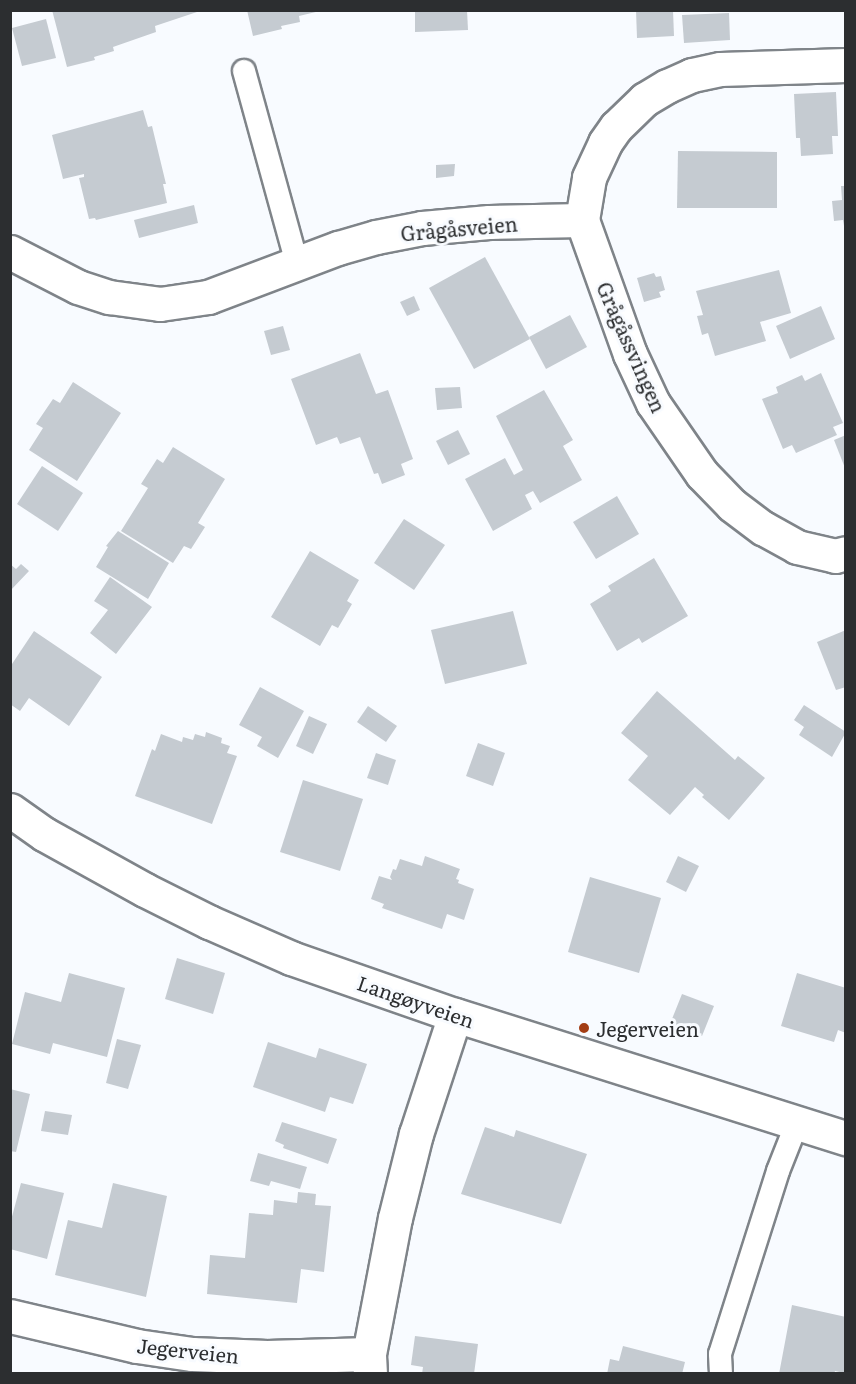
<!DOCTYPE html>
<meta charset="utf-8">
<style>
body{margin:0}
#map{position:relative;width:856px;height:1384px;overflow:hidden;background:#f8fbff;font-family:Literata,serif}
div>[style]{position:absolute}
[style*='--x']{left:calc(var(--x)*1px);top:calc(var(--y)*1px);width:calc(var(--w)*1px);rotate:calc(var(--a)*1deg)}
.building>*{inset:0;background:#c5cbd1}
.roads{filter:drop-shadow(2px 0 #7f8489) drop-shadow(-2px 0 #7f8489) drop-shadow(0 2px #7f8489) drop-shadow(0 -2px #7f8489)}
.lane>*{height:22px;margin:-11px;padding:0 11px;transform-origin:11px;border-radius:11px;background:#fff}
.street>*{height:33px;margin:-16.5px;padding:0 16.5px;transform-origin:16.5px;border-radius:16.5px;background:#fff}
.secondary>*{height:33px;margin:-16.5px;padding:0 16.5px;transform-origin:16.5px;border-radius:16.5px;background:#fff}
.dots>*{width:16px;height:16px;translate:-50% -50%;box-sizing:border-box;border:3px solid #f8fbff;border-radius:50%}
span{translate:-50% -50%;white-space:nowrap;text-align:center;line-height:1.15;-webkit-text-stroke:6px #f8fbff;paint-order:stroke}
.street-label{font-size:20px;color:#2c2e30}
.poi-label{font-size:20px;color:#2c2e30}
.left{translate:0 -50%;text-align:left}
.frame{position:absolute;inset:0;border:12px solid #2c2e30;pointer-events:none}
</style>
<div id="map">
<div class="building">
<div style="clip-path:polygon(52px 10px,200px 10px,200px 11px,155px 26px,156px 32px,113px 47px,114px 51px,94px 57px,95px 60px,67px 67px)"></div>
<div style="clip-path:polygon(247px 10px,320px 10px,320px 11px,299px 16px,300px 22px,281px 26px,282px 29px,253px 36px)"></div>
<div style="clip-path:polygon(415px 10px,467px 10px,468px 30px,415px 32px)"></div>
<div style="clip-path:polygon(636px 10px,673px 10px,674px 36px,637px 38px)"></div>
<div style="clip-path:polygon(729px 13px,730px 40px,684px 43px,682px 15px)"></div>
<div style="clip-path:polygon(46px 19px,56px 58px,22px 66px,12px 28px)"></div>
<div style="clip-path:polygon(836px 92px,838px 136px,832px 136px,833px 154px,801px 156px,800px 138px,796px 138px,794px 94px)"></div>
<div style="clip-path:polygon(143px 110px,148px 127px,152px 126px,166px 184px,163px 184px,167px 203px,96px 220px,95px 218px,89px 219px,79px 178px,84px 177px,84px 174px,63px 179px,52px 135px)"></div>
<div style="clip-path:polygon(678px 151px,777px 152px,777px 208px,677px 208px)"></div>
<div style="clip-path:polygon(455px 164px,454px 176px,436px 178px,436px 165px)"></div>
<div style="clip-path:polygon(841px 186px,846px 186px,846px 238px,843px 220px,834px 221px,832px 201px,842px 200px)"></div>
<div style="clip-path:polygon(194px 205px,198px 223px,139px 238px,134px 220px)"></div>
<div style="clip-path:polygon(485px 257px,530px 339px,474px 369px,429px 288px)"></div>
<div style="clip-path:polygon(779px 270px,791px 313px,760px 322px,766px 341px,715px 356px,708px 333px,702px 335px,697px 316px,703px 315px,696px 291px)"></div>
<div style="clip-path:polygon(654px 273px,656px 277px,661px 276px,665px 290px,659px 292px,661px 297px,644px 302px,637px 278px)"></div>
<div style="clip-path:polygon(414px 296px,420px 310px,407px 316px,400px 302px)"></div>
<div style="clip-path:polygon(821px 306px,835px 339px,790px 359px,776px 326px)"></div>
<div style="clip-path:polygon(570px 315px,587px 347px,546px 369px,529px 337px)"></div>
<div style="clip-path:polygon(283px 326px,290px 350px,271px 355px,264px 331px)"></div>
<div style="clip-path:polygon(360px 353px,376px 394px,388px 390px,413px 459px,401px 464px,405px 475px,382px 484px,378px 473px,374px 474px,360px 437px,340px 444px,337px 437px,316px 445px,291px 379px)"></div>
<div style="clip-path:polygon(821px 373px,843px 423px,833px 427px,837px 435px,796px 453px,792px 445px,783px 449px,762px 399px,778px 393px,776px 387px,802px 375px,805px 381px)"></div>
<div style="clip-path:polygon(73px 382px,121px 413px,77px 481px,29px 450px,43px 428px,36px 424px,53px 399px,60px 403px)"></div>
<div style="clip-path:polygon(460px 387px,462px 408px,437px 410px,435px 388px)"></div>
<div style="clip-path:polygon(544px 390px,573px 440px,563px 446px,582px 480px,540px 503px,533px 491px,525px 495px,532px 509px,493px 531px,465px 479px,505px 458px,514px 475px,523px 470px,496px 416px)"></div>
<div style="clip-path:polygon(458px 430px,470px 454px,448px 465px,436px 441px)"></div>
<div style="clip-path:polygon(846px 435px,846px 468px,845px 468px,834px 440px)"></div>
<div style="clip-path:polygon(173px 447px,225px 479px,198px 523px,205px 527px,191px 549px,184px 546px,173px 563px,121px 531px,148px 488px,141px 484px,157px 459px,163px 463px)"></div>
<div style="clip-path:polygon(42px 466px,83px 493px,58px 531px,17px 504px)"></div>
<div style="clip-path:polygon(617px 496px,639px 534px,596px 559px,573px 522px)"></div>
<div style="clip-path:polygon(404px 519px,445px 545px,414px 590px,374px 563px)"></div>
<div style="clip-path:polygon(118px 531px,169px 563px,148px 599px,96px 567px,108px 547px,106px 546px)"></div>
<div style="clip-path:polygon(310px 551px,359px 580px,347px 601px,352px 604px,338px 628px,332px 625px,320px 646px,271px 617px)"></div>
<div style="clip-path:polygon(654px 558px,688px 616px,642px 643px,639px 638px,617px 651px,590px 604px,611px 591px,608px 586px)"></div>
<div style="clip-path:polygon(10px 564px,16px 569px,21px 564px,29px 571px,10px 591px)"></div>
<div style="clip-path:polygon(110px 577px,152px 607px,116px 654px,90px 633px,108px 610px,94px 601px)"></div>
<div style="clip-path:polygon(513px 611px,527px 664px,445px 684px,431px 630px)"></div>
<div style="clip-path:polygon(846px 630px,846px 687px,836px 690px,817px 642px)"></div>
<div style="clip-path:polygon(34px 631px,102px 677px,69px 726px,29px 698px,20px 711px,10px 704px,10px 667px)"></div>
<div style="clip-path:polygon(260px 687px,304px 711px,278px 758px,257px 746px,262px 737px,239px 725px)"></div>
<div style="clip-path:polygon(657px 691px,735px 760px,738px 756px,765px 778px,729px 820px,702px 797px,704px 795px,695px 787px,670px 815px,628px 780px,648px 756px,621px 733px)"></div>
<div style="clip-path:polygon(804px 705px,846px 732px,832px 757px,799px 735px,804px 727px,794px 720px)"></div>
<div style="clip-path:polygon(368px 706px,397px 726px,386px 742px,357px 722px)"></div>
<div style="clip-path:polygon(309px 716px,327px 724px,313px 754px,296px 746px)"></div>
<div style="clip-path:polygon(206px 732px,222px 738px,221px 743px,230px 746px,227px 753px,237px 756px,212px 824px,135px 796px,152px 749px,155px 751px,161px 734px,182px 742px,183px 737px,193px 740px,195px 734px,205px 737px)"></div>
<div style="clip-path:polygon(478px 743px,505px 753px,493px 786px,466px 776px)"></div>
<div style="clip-path:polygon(376px 753px,396px 760px,388px 785px,367px 778px)"></div>
<div style="clip-path:polygon(303px 780px,363px 799px,340px 871px,280px 852px)"></div>
<div style="clip-path:polygon(425px 856px,460px 869px,456px 879px,459px 880px,458px 883px,474px 889px,464px 920px,447px 914px,442px 929px,382px 908px,384px 904px,371px 899px,379px 876px,392px 880px,390px 877px,393px 869px,396px 870px,400px 859px,422px 866px)"></div>
<div style="clip-path:polygon(678px 856px,699px 866px,686px 892px,666px 882px)"></div>
<div style="clip-path:polygon(590px 877px,661px 898px,639px 973px,568px 952px)"></div>
<div style="clip-path:polygon(177px 958px,225px 973px,213px 1014px,165px 999px)"></div>
<div style="clip-path:polygon(69px 973px,125px 988px,107px 1057px,53px 1043px,50px 1054px,12px 1044px,25px 992px,61px 1002px)"></div>
<div style="clip-path:polygon(797px 973px,846px 988px,846px 1033px,838px 1030px,834px 1042px,781px 1026px)"></div>
<div style="clip-path:polygon(682px 994px,714px 1006px,702px 1036px,670px 1024px)"></div>
<div style="clip-path:polygon(117px 1039px,141px 1045px,128px 1089px,106px 1083px)"></div>
<div style="clip-path:polygon(268px 1042px,316px 1058px,319px 1048px,367px 1064px,353px 1104px,330px 1097px,325px 1112px,253px 1087px)"></div>
<div style="clip-path:polygon(10px 1089px,30px 1094px,16px 1152px,10px 1151px)"></div>
<div style="clip-path:polygon(45px 1111px,72px 1115px,68px 1135px,41px 1131px)"></div>
<div style="clip-path:polygon(282px 1122px,337px 1139px,328px 1164px,283px 1148px,284px 1145px,275px 1141px)"></div>
<div style="clip-path:polygon(485px 1127px,514px 1137px,516px 1130px,587px 1154px,561px 1224px,461px 1194px)"></div>
<div style="clip-path:polygon(258px 1153px,307px 1167px,300px 1189px,271px 1181px,269px 1186px,250px 1181px)"></div>
<div style="clip-path:polygon(21px 1183px,64px 1193px,47px 1259px,10px 1249px,10px 1224px)"></div>
<div style="clip-path:polygon(113px 1183px,167px 1196px,146px 1297px,55px 1275px,68px 1220px,102px 1228px)"></div>
<div style="clip-path:polygon(298px 1192px,316px 1194px,315px 1205px,331px 1206px,324px 1272px,301px 1269px,297px 1303px,207px 1294px,210px 1255px,245px 1258px,249px 1213px,273px 1215px,274px 1200px,297px 1203px)"></div>
<div style="clip-path:polygon(792px 1305px,846px 1317px,844px 1373px,835px 1371px,834px 1374px,779px 1374px)"></div>
<div style="clip-path:polygon(415px 1336px,478px 1344px,474px 1374px,422px 1374px,423px 1367px,411px 1365px)"></div>
<div style="clip-path:polygon(623px 1346px,685px 1362px,682px 1374px,607px 1374px,610px 1359px,619px 1361px)"></div>
</div>
<div class="roads">
<div class="lane">
<div style="--x:244;--y:71;--w:199;--a:74.6"></div>
<div style="--x:721;--y:1374;--w:20;--a:-93"></div>
<div style="--x:720;--y:1354;--w:192;--a:-72.4"></div>
<div style="--x:778;--y:1171;--w:52;--a:-68.4"></div>
</div>
<div class="street">
<div style="--x:846;--y:65;--w:126;--a:178.2"></div>
<div style="--x:720;--y:69;--w:29;--a:168"></div>
<div style="--x:692;--y:75;--w:27;--a:156"></div>
<div style="--x:667;--y:86;--w:26;--a:149"></div>
<div style="--x:645;--y:99;--w:40;--a:136"></div>
<div style="--x:616;--y:127;--w:19;--a:125"></div>
<div style="--x:605;--y:143;--w:38;--a:115"></div>
<div style="--x:589;--y:178;--w:43;--a:99.5"></div>
<div style="--x:582;--y:220;--w:142;--a:70.3"></div>
<div style="--x:630;--y:354;--w:54;--a:64.9"></div>
<div style="--x:653;--y:403;--w:86;--a:55.4"></div>
<div style="--x:702;--y:474;--w:43;--a:45.9"></div>
<div style="--x:732;--y:505;--w:39;--a:37"></div>
<div style="--x:763;--y:528;--w:39;--a:29"></div>
<div style="--x:797;--y:547;--w:39;--a:13"></div>
<div style="--x:835;--y:556;--w:11;--a:-15"></div>
<div style="--x:10;--y:252;--w:76;--a:27.2"></div>
<div style="--x:78;--y:287;--w:33;--a:18"></div>
<div style="--x:109;--y:297;--w:51;--a:7.8"></div>
<div style="--x:160;--y:304;--w:49;--a:-8.3"></div>
<div style="--x:208;--y:297;--w:139;--a:-20.7"></div>
<div style="--x:338;--y:248;--w:40;--a:-16"></div>
<div style="--x:376;--y:237;--w:47;--a:-11.1"></div>
<div style="--x:422;--y:228;--w:67;--a:-5.1"></div>
<div style="--x:489;--y:222;--w:93;--a:-1.2"></div>
<div style="--x:10;--y:1316;--w:130;--a:13.3"></div>
<div style="--x:137;--y:1346;--w:56;--a:8.3"></div>
<div style="--x:192;--y:1354;--w:75;--a:2.3"></div>
<div style="--x:267;--y:1357;--w:102;--a:-1.7"></div>
<div style="--x:370;--y:1374;--w:20;--a:-93"></div>
<div style="--x:369;--y:1354;--w:138;--a:-79.2"></div>
<div style="--x:395;--y:1218;--w:87;--a:-76"></div>
<div style="--x:416;--y:1134;--w:125;--a:-71.9"></div>
</div>
<div class="secondary">
<div style="--x:10;--y:810;--w:42;--a:35.2"></div>
<div style="--x:44;--y:834;--w:115;--a:29"></div>
<div style="--x:145;--y:890;--w:72;--a:26.6"></div>
<div style="--x:209;--y:922;--w:90;--a:23.7"></div>
<div style="--x:291;--y:958;--w:174;--a:19.2"></div>
<div style="--x:455;--y:1015;--w:410;--a:17.5"></div>
</div>
</div>
<div class="dots">
<div style="left:584px;top:1028px;background:#a33d14"></div>
</div>
<div class="street-label">
<span style="left:459px;top:228px;rotate:-5deg">Grågåsveien</span>
<span style="left:632px;top:347px;rotate:66deg">Grågåssvingen</span>
<span style="left:416px;top:1001px;rotate:19deg">Langøyveien</span>
<span style="left:188px;top:1350px;rotate:6deg">Jegerveien</span>
</div>
<div class="poi-label">
<span class="left" style="left:596px;top:1028px">Jegerveien</span>
</div>
<div class="frame"></div>
</div>
